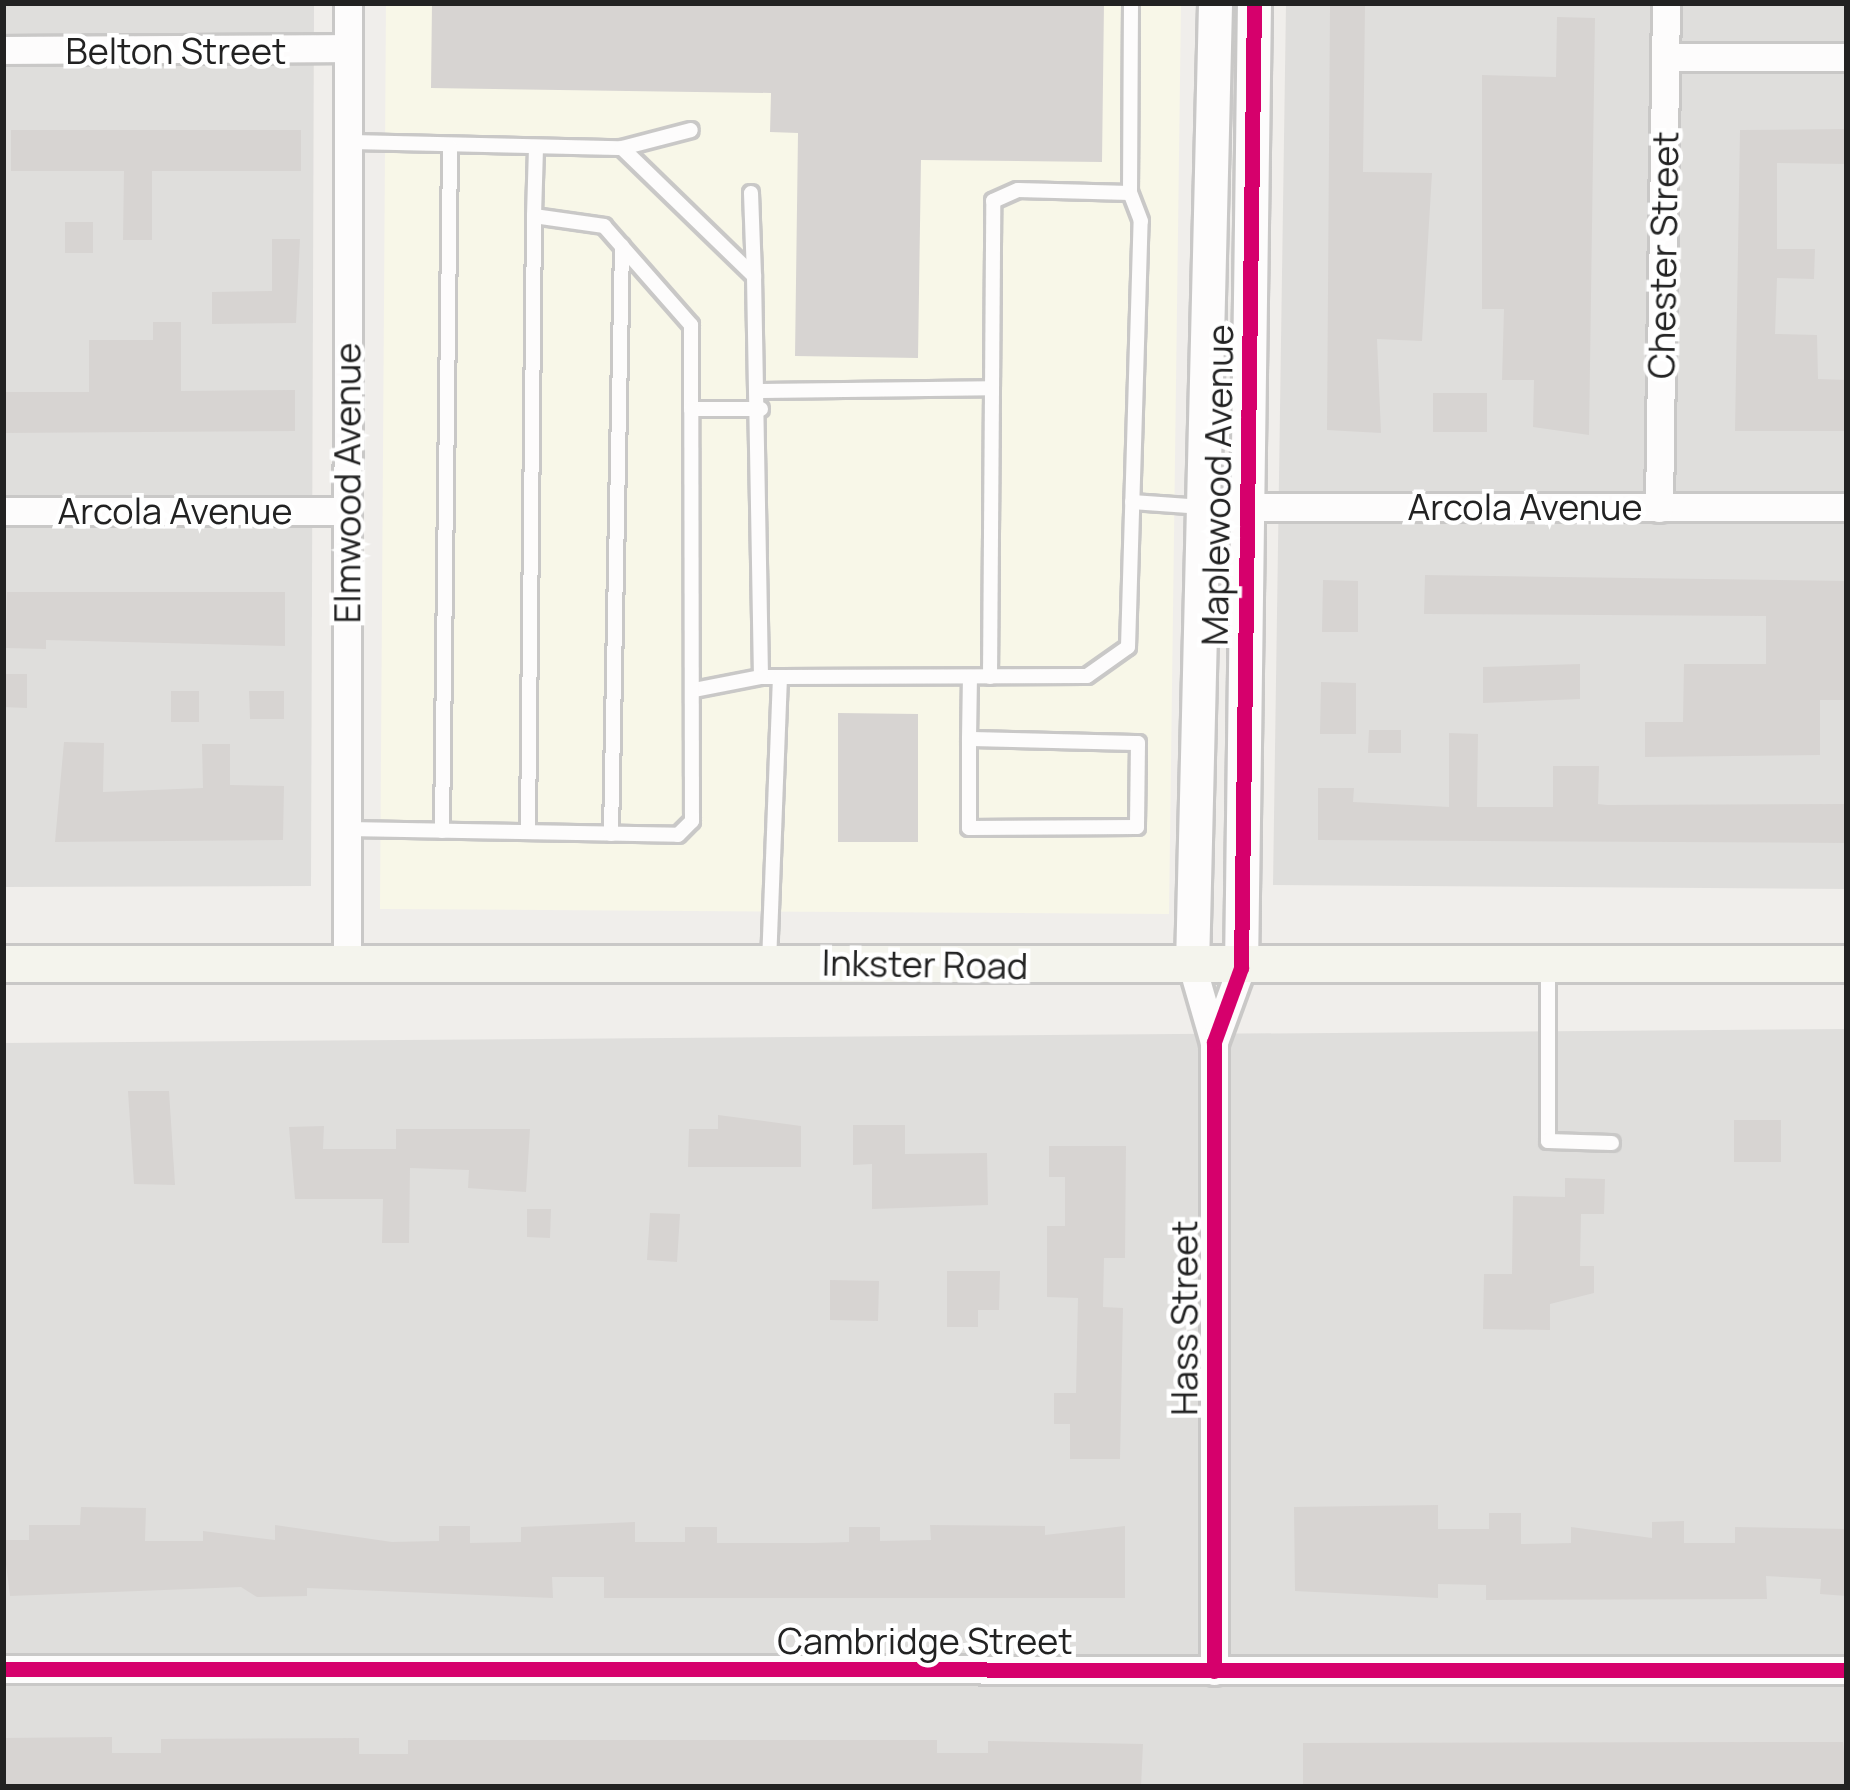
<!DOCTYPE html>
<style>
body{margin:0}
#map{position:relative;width:1850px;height:1790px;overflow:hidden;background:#f0eeeb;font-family:Manrope,sans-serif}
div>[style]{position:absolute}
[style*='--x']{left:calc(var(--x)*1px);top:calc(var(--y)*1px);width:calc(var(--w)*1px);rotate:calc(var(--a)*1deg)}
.residential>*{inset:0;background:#dfdedc}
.education>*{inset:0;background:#f8f7e8}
.building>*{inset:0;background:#d7d4d2}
.roads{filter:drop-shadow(3px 0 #c9c8c7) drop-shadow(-3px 0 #c9c8c7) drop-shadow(0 3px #c9c8c7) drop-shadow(0 -3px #c9c8c7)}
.service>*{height:14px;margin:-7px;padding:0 7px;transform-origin:7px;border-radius:7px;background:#fdfcfc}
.minor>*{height:27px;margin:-13.5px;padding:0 13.5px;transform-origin:13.5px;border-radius:13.5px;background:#fdfcfc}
.tertiary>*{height:33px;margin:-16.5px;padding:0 16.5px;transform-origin:16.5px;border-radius:16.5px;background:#fdfcfc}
.secondary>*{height:36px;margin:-18px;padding:0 18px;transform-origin:18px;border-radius:18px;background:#f4f4ed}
.cycleway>*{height:15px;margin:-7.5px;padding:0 7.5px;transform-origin:7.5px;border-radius:7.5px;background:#d6006c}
span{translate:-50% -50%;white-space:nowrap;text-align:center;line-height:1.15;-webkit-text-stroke:9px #fff;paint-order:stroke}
.street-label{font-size:36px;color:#222}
.frame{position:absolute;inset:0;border:6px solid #222;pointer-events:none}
</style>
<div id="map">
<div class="residential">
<div style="clip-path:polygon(3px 3px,314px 3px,311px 886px,3px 887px)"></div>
<div style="clip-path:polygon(1286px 3px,1847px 3px,1847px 889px,1273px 885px)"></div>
<div style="clip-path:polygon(1847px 1029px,1847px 1787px,3px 1787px,3px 1043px)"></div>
</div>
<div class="education">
<div style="clip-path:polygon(386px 3px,1181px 3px,1169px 914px,380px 909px)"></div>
</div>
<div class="building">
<div style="clip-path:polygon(432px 3px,1104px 3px,1102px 162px,921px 160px,918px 358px,795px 356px,798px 133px,770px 132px,771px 93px,431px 88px)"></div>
<div style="clip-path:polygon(1330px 6px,1365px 6px,1363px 172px,1432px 173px,1422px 341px,1377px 339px,1381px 433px,1327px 430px)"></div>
<div style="clip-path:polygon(1557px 17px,1595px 18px,1589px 435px,1533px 427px,1534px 380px,1502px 380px,1504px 309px,1482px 309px,1482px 75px,1556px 77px)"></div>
<div style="clip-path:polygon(1847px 129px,1847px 164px,1777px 163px,1777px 249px,1815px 249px,1814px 279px,1777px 278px,1775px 334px,1817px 335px,1818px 379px,1847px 380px,1847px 431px,1735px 431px,1740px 130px)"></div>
<div style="clip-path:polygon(11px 130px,301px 130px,301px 171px,152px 171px,152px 240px,123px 240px,124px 171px,11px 171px)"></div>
<div style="clip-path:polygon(65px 222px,93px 222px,93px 253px,65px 253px)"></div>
<div style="clip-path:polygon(272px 239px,300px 239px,296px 323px,212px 324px,212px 292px,272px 291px)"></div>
<div style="clip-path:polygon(153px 322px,181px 322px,181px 391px,295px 390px,295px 431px,3px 433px,3px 392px,89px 392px,89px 340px,153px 340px)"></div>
<div style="clip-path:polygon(1433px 393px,1487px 393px,1487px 432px,1433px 432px)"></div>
<div style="clip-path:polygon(1425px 575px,1847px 581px,1847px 700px,1820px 700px,1820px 755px,1645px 757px,1645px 722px,1683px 722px,1684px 664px,1766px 664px,1766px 616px,1424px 614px)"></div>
<div style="clip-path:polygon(1323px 580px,1358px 581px,1358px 632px,1322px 632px)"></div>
<div style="clip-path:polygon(7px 592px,285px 592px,285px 646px,46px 640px,46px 649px,6px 648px)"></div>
<div style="clip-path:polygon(1580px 664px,1580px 699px,1483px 703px,1483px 667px)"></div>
<div style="clip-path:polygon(3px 674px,27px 674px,27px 708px,3px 707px)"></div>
<div style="clip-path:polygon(1321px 682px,1356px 683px,1356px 734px,1320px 734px)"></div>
<div style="clip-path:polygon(171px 691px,199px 691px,199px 722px,171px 722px)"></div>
<div style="clip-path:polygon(249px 691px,284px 691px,284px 719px,250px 719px)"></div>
<div style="clip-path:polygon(838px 713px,918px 714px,918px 842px,838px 842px)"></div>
<div style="clip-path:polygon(1369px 730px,1401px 730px,1401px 753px,1368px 753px)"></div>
<div style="clip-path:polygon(1449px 733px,1478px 734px,1477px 807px,1553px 807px,1553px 766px,1599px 766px,1598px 804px,1607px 805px,1847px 804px,1847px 843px,1318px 840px,1318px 788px,1354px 788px,1353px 802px,1449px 807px)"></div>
<div style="clip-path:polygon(64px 742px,104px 743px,103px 792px,203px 788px,202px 744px,230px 744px,230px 785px,284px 786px,283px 840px,55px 842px)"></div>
<div style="clip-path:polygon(128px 1091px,169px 1091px,175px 1185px,134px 1184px)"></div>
<div style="clip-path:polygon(718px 1115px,801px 1126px,801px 1167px,688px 1167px,689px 1129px,718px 1129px)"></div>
<div style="clip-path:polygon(1734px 1120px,1781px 1120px,1781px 1162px,1734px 1162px)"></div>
<div style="clip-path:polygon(853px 1125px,905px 1125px,905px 1154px,987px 1153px,988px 1205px,872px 1209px,872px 1164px,853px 1165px)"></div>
<div style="clip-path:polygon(324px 1126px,323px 1149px,396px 1149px,396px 1129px,530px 1129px,526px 1192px,468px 1188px,469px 1170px,410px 1168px,409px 1243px,382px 1243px,383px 1199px,295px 1199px,289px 1127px)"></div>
<div style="clip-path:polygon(1049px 1146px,1126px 1146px,1125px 1258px,1104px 1258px,1103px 1307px,1123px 1308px,1120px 1459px,1070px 1459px,1070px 1424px,1054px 1424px,1054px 1393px,1076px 1393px,1078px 1298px,1047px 1297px,1047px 1226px,1065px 1226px,1065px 1177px,1049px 1177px)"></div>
<div style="clip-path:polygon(1565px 1178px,1605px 1179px,1604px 1214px,1581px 1214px,1580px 1266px,1594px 1266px,1594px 1293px,1550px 1304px,1550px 1330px,1483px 1329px,1484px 1274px,1512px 1274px,1513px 1196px,1565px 1197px)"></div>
<div style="clip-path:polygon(527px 1209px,551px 1209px,550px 1238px,527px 1237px)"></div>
<div style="clip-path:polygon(650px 1213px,680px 1214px,677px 1262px,647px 1260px)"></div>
<div style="clip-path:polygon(947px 1271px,1000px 1271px,999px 1310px,978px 1310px,978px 1327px,947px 1327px)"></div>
<div style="clip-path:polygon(830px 1280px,879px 1281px,878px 1321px,830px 1320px)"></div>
<div style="clip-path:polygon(1438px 1505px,1438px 1529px,1489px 1529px,1489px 1513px,1521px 1513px,1521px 1544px,1571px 1543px,1571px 1527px,1652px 1538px,1652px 1522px,1684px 1521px,1684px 1543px,1735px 1543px,1735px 1527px,1847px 1529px,1847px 1596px,1820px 1594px,1821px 1579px,1766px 1576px,1767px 1599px,1486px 1600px,1486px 1585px,1438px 1584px,1438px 1598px,1295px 1591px,1294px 1507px)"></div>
<div style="clip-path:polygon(81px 1507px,146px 1508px,145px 1541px,203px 1541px,203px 1531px,275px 1540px,275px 1525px,392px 1542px,439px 1541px,439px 1526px,470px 1526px,470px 1543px,521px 1542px,521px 1527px,635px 1522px,635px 1542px,685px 1542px,685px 1527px,717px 1527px,717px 1543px,814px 1543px,849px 1542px,849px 1527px,880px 1527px,880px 1541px,931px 1540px,930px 1525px,1045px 1526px,1045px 1535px,1125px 1526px,1125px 1598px,604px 1598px,604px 1577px,552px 1577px,553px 1598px,307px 1588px,307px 1596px,257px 1597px,241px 1587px,10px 1596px,3px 1540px,29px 1540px,29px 1525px,80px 1525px)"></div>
<div style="clip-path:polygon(112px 1737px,112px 1753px,161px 1753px,161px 1739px,359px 1738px,359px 1754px,408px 1754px,408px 1740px,937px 1740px,937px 1753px,988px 1753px,988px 1741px,1143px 1744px,1141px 1787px,3px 1787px,3px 1738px)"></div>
<div style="clip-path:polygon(1843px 1742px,1847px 1787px,1303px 1787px,1303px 1743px)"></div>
</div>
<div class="roads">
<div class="service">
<div style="--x:348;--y:142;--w:274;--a:1.3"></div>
<div style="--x:622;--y:148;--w:184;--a:44.1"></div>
<div style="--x:754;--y:276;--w:401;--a:89"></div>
<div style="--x:761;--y:677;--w:19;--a:0"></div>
<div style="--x:536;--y:148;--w:68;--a:91.7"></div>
<div style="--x:534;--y:216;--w:71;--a:8.1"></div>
<div style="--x:604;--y:226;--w:132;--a:48.7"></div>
<div style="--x:691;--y:325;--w:84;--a:90"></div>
<div style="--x:691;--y:409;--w:70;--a:0"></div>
<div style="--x:622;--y:148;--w:71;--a:-14.6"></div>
<div style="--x:751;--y:193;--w:83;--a:87.9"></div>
<div style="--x:761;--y:391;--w:230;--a:-0.7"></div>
<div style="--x:1132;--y:502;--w:71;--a:4"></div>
<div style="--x:990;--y:677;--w:476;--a:-89.6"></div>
<div style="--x:993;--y:201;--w:27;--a:-24"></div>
<div style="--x:1018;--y:190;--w:112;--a:1.5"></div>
<div style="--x:694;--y:690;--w:68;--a:-11"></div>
<div style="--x:969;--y:739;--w:169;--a:1.4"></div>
<div style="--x:1138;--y:743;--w:84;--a:90.7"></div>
<div style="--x:1137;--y:827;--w:168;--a:179.7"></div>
<div style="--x:969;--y:828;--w:89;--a:-90"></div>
<div style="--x:969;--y:739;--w:62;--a:-89.1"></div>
<div style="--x:347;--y:829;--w:331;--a:1"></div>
<div style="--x:678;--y:835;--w:20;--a:-45"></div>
<div style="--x:692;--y:821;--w:412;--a:-90.1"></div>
<div style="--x:442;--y:831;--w:684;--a:-89.33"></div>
<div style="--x:528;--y:832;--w:616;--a:-89.44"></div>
<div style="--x:611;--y:834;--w:588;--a:-88.93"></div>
<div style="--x:769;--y:963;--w:286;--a:-87.8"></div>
<div style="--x:780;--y:677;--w:307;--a:-0.2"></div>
<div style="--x:1087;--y:676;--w:50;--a:-35.3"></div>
<div style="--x:1128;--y:647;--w:426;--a:-88.3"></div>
<div style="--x:1141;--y:221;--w:30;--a:-111"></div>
<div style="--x:1130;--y:193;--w:190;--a:-89.7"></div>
<div style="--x:1548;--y:966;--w:175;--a:90"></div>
<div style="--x:1548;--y:1141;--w:64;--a:1.8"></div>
</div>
<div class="minor">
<div style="--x:3;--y:50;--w:345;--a:-0.3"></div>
<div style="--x:1665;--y:57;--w:182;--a:0"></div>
<div style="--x:1203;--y:507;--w:644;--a:0"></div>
<div style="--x:1659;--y:508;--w:505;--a:-89.21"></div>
<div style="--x:3;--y:511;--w:344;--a:0"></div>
<div style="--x:347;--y:963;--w:960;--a:-89.94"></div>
<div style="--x:1192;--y:966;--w:79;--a:73.9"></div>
<div style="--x:3;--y:1669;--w:1844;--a:0.03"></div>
<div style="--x:1214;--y:1671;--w:629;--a:-90"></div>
<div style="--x:1214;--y:1042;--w:79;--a:-70"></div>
</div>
<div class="tertiary">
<div style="--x:1192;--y:966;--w:963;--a:-88.63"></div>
<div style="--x:1241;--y:968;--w:965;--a:-89.23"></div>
</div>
<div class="secondary">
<div style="--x:3;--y:964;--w:1844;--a:0"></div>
</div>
</div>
<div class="cycleway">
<div style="--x:3;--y:1669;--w:1844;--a:0.03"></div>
<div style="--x:1214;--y:1671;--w:629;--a:-90"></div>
<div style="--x:1214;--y:1042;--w:79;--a:-70"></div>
<div style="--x:1241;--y:968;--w:965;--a:-89.23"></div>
</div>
<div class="street-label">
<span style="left:176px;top:51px">Belton Street</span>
<span style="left:1663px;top:255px;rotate:-89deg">Chester Street</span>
<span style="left:347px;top:483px;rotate:-90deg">Elmwood Avenue</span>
<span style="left:1217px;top:485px;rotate:-89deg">Maplewood Avenue</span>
<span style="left:1525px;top:507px">Arcola Avenue</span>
<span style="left:175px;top:511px">Arcola Avenue</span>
<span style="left:925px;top:964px;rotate:1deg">Inkster Road</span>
<span style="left:1184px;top:1318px;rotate:-90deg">Hass Street</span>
<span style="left:925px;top:1641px">Cambridge Street</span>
</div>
<div class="frame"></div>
</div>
